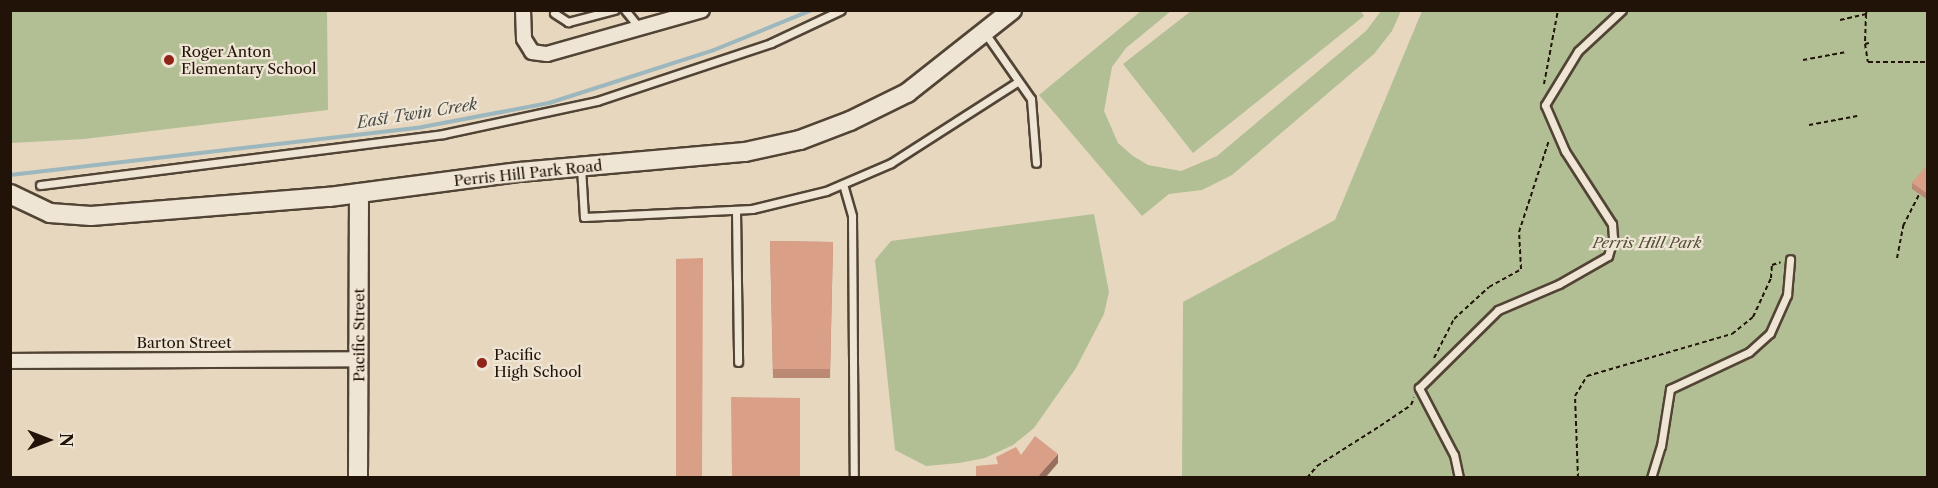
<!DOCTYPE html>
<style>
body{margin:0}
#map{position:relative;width:1938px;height:488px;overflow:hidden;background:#e7d7bf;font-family:"Libre Caslon Text",serif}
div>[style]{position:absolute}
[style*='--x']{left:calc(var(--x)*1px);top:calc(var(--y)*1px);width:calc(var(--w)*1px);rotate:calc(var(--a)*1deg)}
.green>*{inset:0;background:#b2bf94}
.stream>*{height:4px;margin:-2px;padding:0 2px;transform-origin:2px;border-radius:2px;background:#9cb7bd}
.path>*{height:2px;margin-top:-1px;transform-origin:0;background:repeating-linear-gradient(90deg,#211307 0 4.5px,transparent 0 7.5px)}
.roads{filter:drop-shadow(2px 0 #524435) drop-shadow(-2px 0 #524435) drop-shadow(0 2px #524435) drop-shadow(0 -2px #524435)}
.lane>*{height:7px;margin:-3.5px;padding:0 3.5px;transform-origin:3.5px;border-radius:3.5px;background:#efe5d5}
.street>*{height:14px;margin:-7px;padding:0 7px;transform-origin:7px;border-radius:7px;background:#efe5d5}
.secondary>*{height:18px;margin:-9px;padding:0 9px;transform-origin:9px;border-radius:9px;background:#efe5d5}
.wall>*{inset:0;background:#bb8974}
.shaded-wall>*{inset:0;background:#986f5e}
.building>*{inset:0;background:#d99f87}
.dots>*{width:16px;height:16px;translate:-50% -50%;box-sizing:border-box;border:3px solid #efe5d5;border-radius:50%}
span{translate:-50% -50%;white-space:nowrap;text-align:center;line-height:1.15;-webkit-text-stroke:4.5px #efe5d5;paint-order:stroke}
.poi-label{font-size:15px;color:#211307}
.left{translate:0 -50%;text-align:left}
.street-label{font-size:15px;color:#211307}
.park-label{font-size:15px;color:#544f38;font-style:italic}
.water-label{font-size:16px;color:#4c4c47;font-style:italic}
.frame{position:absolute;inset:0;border:12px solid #211307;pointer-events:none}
.north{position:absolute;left:18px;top:410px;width:60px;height:60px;-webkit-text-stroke:4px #efe5d5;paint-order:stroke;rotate:90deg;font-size:16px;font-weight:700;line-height:24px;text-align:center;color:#211307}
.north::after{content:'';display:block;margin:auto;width:21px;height:27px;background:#211307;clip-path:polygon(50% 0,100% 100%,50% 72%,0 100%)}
</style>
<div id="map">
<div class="green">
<div style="clip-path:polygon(1360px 10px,1364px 16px,1193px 153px,1123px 64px,1191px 11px)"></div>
<div style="clip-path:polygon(10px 11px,327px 11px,328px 110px,84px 139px,11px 143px)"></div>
<div style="clip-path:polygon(1141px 11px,1171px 11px,1126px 48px,1112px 67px,1104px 111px,1118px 143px,1133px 156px,1148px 165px,1181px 171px,1217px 156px,1366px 31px,1381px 11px,1401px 11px,1392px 31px,1374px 54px,1232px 175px,1202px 190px,1169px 194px,1142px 216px,1039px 95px)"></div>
<div style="clip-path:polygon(1422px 11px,1927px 11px,1927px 477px,1182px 478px,1183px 302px,1335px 220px)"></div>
<div style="clip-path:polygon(1094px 214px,1109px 292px,1104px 314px,1076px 368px,1034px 428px,1013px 445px,985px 458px,959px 463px,926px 466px,895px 450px,875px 260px,891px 241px)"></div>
</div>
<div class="stream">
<div style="--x:10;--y:175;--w:415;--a:-6.6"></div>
<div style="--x:422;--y:127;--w:129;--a:-10.7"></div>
<div style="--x:549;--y:103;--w:173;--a:-17.8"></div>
<div style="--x:714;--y:50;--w:106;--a:-22.2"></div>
</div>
<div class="path">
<div style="--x:1866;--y:14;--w:30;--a:92"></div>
<div style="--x:1865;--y:44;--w:4;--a:-14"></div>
<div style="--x:1840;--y:20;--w:27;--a:-13"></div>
<div style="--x:1866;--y:14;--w:4;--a:-76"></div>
<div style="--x:1865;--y:44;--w:18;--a:81"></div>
<div style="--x:1868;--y:62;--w:60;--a:0"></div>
<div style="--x:1803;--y:60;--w:44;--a:-10.5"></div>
<div style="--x:1544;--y:84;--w:75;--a:-79.3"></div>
<div style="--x:1809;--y:125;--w:49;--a:-10.6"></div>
<div style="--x:1897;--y:258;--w:33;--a:-79"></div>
<div style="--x:1903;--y:226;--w:36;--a:-63"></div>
<div style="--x:1434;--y:358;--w:44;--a:-62.9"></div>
<div style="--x:1454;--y:319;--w:47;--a:-42.4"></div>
<div style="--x:1489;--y:287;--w:37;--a:-29"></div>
<div style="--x:1521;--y:269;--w:37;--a:-93"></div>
<div style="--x:1519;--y:232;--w:97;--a:-71.9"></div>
<div style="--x:1307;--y:478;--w:16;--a:-50"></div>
<div style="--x:1317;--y:466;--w:75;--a:-32.4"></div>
<div style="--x:1380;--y:426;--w:37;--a:-34"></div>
<div style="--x:1411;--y:405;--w:8;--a:-67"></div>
<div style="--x:1578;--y:478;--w:82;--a:-92.1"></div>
<div style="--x:1575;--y:396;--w:23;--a:-59"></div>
<div style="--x:1587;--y:376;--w:151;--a:-16.2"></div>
<div style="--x:1732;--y:334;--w:27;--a:-39"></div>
<div style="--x:1753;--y:317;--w:43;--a:-65.2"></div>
<div style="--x:1771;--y:278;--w:13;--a:-86"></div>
<div style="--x:1772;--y:265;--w:9;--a:-18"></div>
</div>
<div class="roads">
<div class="lane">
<div style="--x:625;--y:10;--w:22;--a:51"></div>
<div style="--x:554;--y:13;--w:17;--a:33"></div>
<div style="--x:568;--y:22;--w:48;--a:-14.6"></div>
<div style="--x:985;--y:33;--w:80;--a:55.1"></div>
<div style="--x:1031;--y:99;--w:64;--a:85.5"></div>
<div style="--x:581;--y:167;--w:50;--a:86.6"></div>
<div style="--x:584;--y:217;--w:168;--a:-2.7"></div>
<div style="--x:752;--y:209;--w:76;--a:-13.7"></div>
<div style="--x:826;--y:191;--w:71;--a:-23.3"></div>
<div style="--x:891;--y:163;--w:150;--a:-32.7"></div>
<div style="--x:843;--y:184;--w:33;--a:74"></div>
<div style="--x:852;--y:216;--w:262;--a:89.6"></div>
<div style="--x:40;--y:185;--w:406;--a:-7.2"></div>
<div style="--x:443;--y:134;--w:157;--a:-12.1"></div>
<div style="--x:597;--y:101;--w:183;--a:-18.4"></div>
<div style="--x:771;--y:43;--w:77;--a:-25.2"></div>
<div style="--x:736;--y:210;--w:152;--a:89.2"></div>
<div style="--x:1459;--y:478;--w:24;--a:-102"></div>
<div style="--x:1454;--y:455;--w:76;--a:-117.6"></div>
<div style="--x:1419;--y:388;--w:111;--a:-44.6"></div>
<div style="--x:1498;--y:310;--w:66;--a:-23.1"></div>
<div style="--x:1559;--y:284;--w:56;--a:-29.7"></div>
<div style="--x:1608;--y:256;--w:19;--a:-74"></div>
<div style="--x:1613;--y:238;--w:14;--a:-94"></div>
<div style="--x:1612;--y:224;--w:87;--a:-122.8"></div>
<div style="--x:1565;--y:151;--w:50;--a:-113.5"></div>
<div style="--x:1545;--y:105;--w:63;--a:-58.6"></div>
<div style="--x:1578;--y:51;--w:60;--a:-43"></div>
<div style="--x:1651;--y:478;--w:34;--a:-73"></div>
<div style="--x:1661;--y:446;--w:58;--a:-81"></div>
<div style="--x:1670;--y:389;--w:87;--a:-25.1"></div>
<div style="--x:1749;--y:352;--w:28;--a:-42"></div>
<div style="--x:1770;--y:333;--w:42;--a:-65.9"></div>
<div style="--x:1787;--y:295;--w:36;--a:-85"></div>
</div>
<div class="street">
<div style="--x:523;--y:10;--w:29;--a:88"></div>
<div style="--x:524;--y:39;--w:15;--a:58"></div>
<div style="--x:532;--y:52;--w:15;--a:8"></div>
<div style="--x:547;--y:54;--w:161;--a:-15.8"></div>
<div style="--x:10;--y:361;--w:348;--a:-0.3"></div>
</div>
<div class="secondary">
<div style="--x:10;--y:194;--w:44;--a:25.4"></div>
<div style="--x:50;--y:213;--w:41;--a:4.2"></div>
<div style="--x:91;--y:216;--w:239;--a:-4.6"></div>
<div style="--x:329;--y:197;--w:193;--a:-7.5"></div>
<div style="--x:520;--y:172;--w:226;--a:-5.1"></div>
<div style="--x:745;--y:152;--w:56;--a:-12.3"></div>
<div style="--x:800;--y:140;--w:53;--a:-20.8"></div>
<div style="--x:850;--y:121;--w:64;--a:-26.2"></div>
<div style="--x:907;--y:93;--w:134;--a:-38.3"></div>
<div style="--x:358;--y:478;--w:285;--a:-89.8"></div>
</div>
</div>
<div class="wall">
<div style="clip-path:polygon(1928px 165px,1928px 200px,1912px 189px,1912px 183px)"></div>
<div style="clip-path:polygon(770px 241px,833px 242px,830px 378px,773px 378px)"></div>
</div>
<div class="shaded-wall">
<div style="clip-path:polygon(1058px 454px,1058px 463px,1046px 477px,1039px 477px,1039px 475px)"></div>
</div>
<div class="building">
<div style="clip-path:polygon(1927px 165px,1928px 165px,1928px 194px,1912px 183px)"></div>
<div style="clip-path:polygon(770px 241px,833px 242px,830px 369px,773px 369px)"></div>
<div style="clip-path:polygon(703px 258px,702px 477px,676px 477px,676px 259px)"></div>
<div style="clip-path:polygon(731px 397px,800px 398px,800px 477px,732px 477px)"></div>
<div style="clip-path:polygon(1035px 436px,1058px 454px,1039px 475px,1041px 477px,976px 477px,976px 466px,998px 464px,996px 457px,1016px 447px,1021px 455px)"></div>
</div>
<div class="dots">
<div style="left:169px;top:60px;background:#8f2418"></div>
<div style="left:482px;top:363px;background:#8f2418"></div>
</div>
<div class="poi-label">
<span class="left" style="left:181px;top:60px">Roger Anton<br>Elementary School</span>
<span class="left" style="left:494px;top:363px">Pacific<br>High School</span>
</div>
<div class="street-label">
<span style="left:528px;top:173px;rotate:-6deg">Perris Hill Park Road</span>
<span style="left:359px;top:335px;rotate:-90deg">Pacific Street</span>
<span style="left:184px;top:343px">Barton Street</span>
</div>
<div class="park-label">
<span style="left:1647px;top:243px">Perris Hill Park</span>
</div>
<div class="water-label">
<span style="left:417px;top:113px;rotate:-9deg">East Twin Creek</span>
</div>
<div class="frame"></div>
<div class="north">N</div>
</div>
